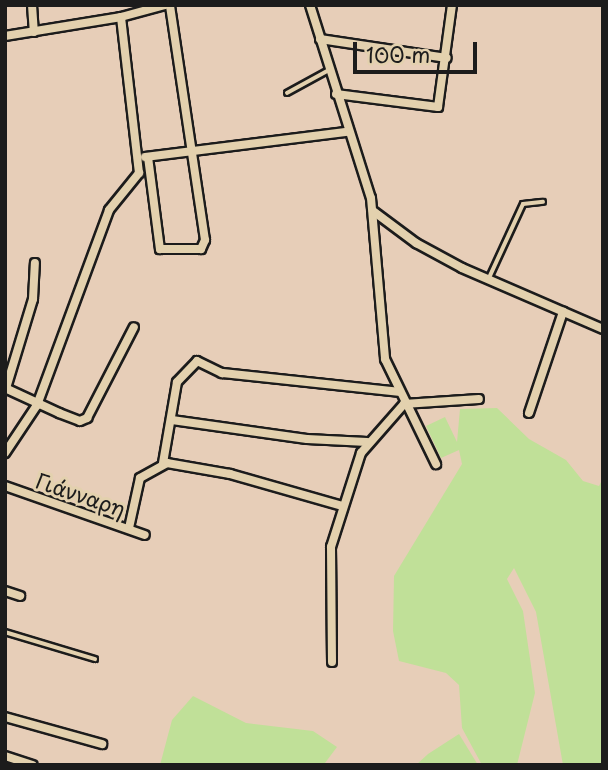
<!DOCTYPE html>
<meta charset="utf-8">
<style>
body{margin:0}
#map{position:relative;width:608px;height:770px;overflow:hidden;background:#e7ceb8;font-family:"Playpen Sans",sans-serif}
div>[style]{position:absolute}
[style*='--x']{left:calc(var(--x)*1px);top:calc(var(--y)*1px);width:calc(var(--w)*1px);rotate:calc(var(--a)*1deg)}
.green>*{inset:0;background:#c0e098}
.roads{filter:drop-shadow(2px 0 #1c1c1c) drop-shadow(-2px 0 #1c1c1c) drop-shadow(0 2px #1c1c1c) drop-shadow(0 -2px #1c1c1c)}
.service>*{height:3.5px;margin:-1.75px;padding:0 1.75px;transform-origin:1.75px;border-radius:1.75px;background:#e3d1ae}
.minor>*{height:8px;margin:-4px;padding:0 4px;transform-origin:4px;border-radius:4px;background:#e3d1ae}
span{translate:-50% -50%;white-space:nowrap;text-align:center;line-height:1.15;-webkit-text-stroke:6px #e3d1ae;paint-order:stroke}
.street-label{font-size:21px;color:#1c1c1c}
.frame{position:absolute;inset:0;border:7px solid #1c1c1c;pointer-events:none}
.scale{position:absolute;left:353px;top:42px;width:124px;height:32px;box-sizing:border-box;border:4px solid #1c1c1c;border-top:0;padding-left:9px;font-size:21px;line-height:24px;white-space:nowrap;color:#1c1c1c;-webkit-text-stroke:5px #e3d1ae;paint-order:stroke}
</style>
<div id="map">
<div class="green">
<div style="clip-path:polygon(497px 408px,529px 439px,566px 460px,583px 481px,599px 486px,603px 478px,603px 765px,563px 765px,536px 612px,514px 568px,507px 579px,523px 611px,535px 693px,517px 765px,482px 765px,462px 728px,459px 685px,446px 673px,399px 661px,393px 631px,394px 576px,462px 464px,459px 450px,441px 458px,426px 426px,445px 417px,457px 442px,460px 409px)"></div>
<div style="clip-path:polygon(193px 696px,246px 723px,313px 731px,337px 747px,325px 763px,316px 765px,160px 765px,172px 720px)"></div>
<div style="clip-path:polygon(459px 734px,478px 765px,416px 765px,428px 754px)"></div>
</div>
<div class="roads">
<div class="service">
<div style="--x:287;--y:93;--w:48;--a:-28.7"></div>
<div style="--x:489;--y:278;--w:81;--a:-65.3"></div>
<div style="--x:523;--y:204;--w:20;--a:-6"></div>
<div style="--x:5;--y:632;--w:94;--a:16.7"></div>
</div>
<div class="minor">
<div style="--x:32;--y:5;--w:27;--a:86"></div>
<div style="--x:310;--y:5;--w:202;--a:72.5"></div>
<div style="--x:371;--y:198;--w:162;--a:85"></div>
<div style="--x:385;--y:359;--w:117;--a:64.1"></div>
<div style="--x:5;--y:36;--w:118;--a:-9.3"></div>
<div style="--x:121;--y:17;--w:46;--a:-15.3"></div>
<div style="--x:320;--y:39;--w:128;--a:8.5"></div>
<div style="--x:336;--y:94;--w:103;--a:7.3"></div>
<div style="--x:438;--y:107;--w:103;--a:-82.2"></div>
<div style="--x:145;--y:157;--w:204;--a:-7.1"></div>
<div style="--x:148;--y:157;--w:93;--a:82.6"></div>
<div style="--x:160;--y:249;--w:41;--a:0"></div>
<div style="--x:201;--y:249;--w:10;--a:-66"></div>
<div style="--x:205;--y:240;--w:238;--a:-98.5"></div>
<div style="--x:373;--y:211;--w:54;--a:36.7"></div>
<div style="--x:416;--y:243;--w:52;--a:28.5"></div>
<div style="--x:462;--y:268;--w:154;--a:23.4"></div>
<div style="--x:5;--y:388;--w:60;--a:24.8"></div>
<div style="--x:59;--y:413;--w:22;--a:21"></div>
<div style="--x:80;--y:421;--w:8;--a:-23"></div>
<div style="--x:87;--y:418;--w:102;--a:-62.7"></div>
<div style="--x:6;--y:388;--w:93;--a:-73.1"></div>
<div style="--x:33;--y:299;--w:36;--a:-87"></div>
<div style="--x:529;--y:413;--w:107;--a:-71.4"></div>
<div style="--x:172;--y:420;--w:136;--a:8"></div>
<div style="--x:307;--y:439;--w:60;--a:2.9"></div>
<div style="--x:5;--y:453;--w:58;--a:-56.3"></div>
<div style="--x:37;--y:405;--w:208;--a:-69.7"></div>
<div style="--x:109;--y:210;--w:48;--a:-51"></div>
<div style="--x:139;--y:173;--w:157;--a:-96.6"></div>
<div style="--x:163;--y:463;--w:82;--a:-80.2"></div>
<div style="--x:177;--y:382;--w:29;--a:-46"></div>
<div style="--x:197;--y:361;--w:28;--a:26"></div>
<div style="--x:222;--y:373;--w:178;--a:6.1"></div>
<div style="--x:5;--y:486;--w:148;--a:19.3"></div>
<div style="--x:129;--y:528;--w:51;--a:-77.6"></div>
<div style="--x:140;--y:478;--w:31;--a:-29"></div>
<div style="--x:167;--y:463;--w:64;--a:9.9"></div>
<div style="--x:230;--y:474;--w:116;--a:15.9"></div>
<div style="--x:5;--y:591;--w:16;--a:18"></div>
<div style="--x:332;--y:662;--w:115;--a:-90.5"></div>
<div style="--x:331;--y:547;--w:99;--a:-72.3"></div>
<div style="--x:361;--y:453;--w:65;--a:-48.7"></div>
<div style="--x:404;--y:404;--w:75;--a:-3.8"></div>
<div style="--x:5;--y:717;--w:101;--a:15.6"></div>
<div style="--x:5;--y:756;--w:29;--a:18"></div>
</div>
</div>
<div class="street-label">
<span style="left:81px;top:494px;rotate:19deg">Γιάνναρη</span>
</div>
<div class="frame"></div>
<div class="scale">100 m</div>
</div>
